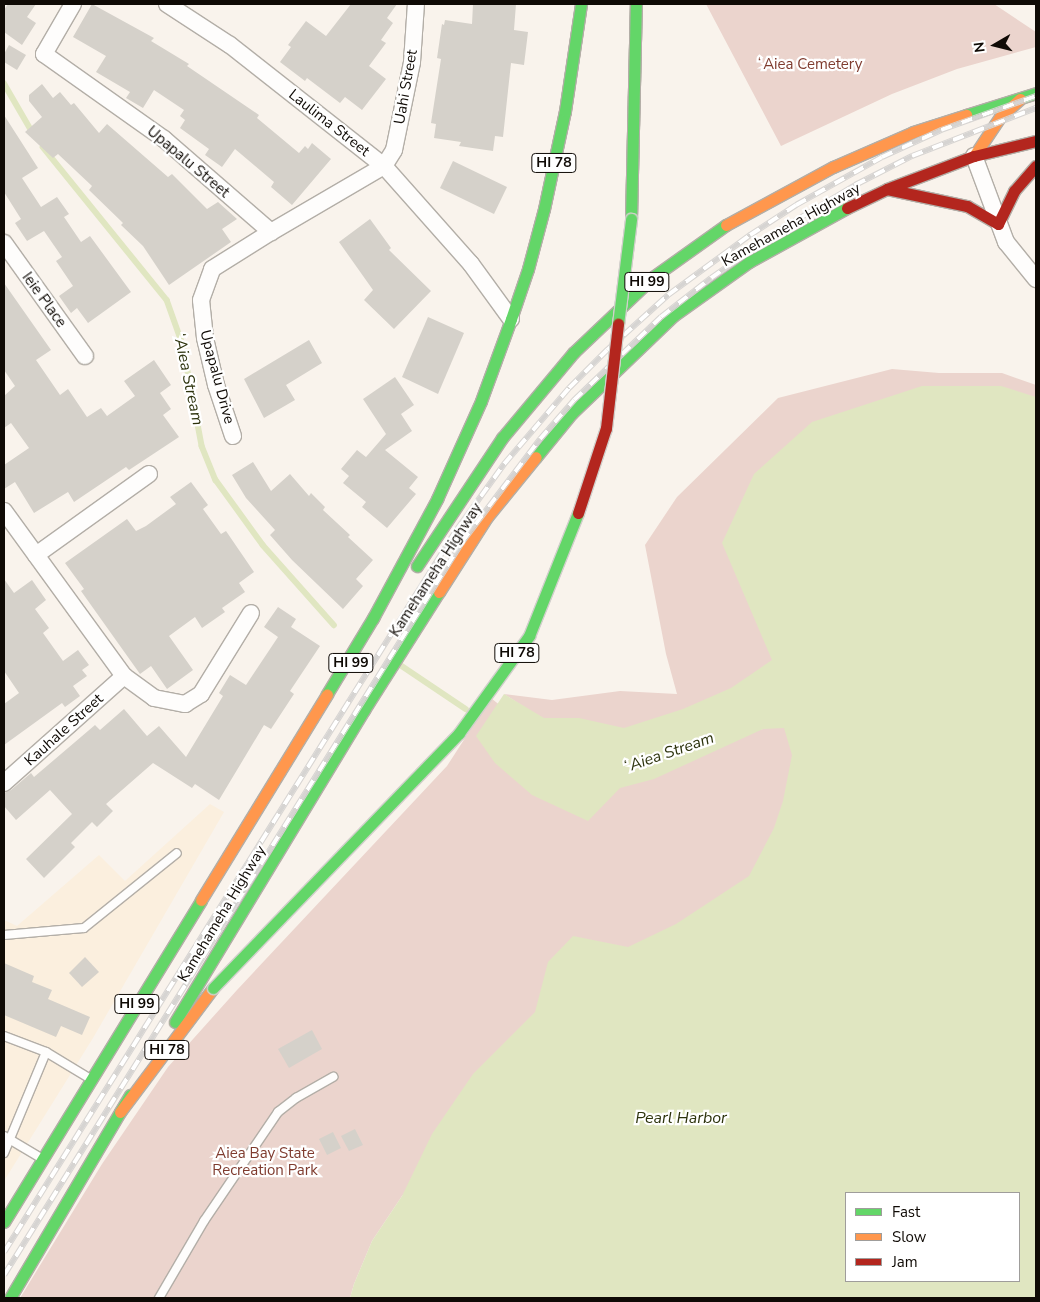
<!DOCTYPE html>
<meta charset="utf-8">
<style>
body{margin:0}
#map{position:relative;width:1040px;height:1302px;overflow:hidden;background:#f9f3ec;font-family:"Nunito Sans",sans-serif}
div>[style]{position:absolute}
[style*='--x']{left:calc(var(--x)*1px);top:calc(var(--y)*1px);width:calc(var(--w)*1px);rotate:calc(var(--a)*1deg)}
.built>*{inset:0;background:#fbefde}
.green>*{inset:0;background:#ebd4cd}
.water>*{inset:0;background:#e0e6c1}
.stream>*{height:5.5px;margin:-2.75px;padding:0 2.75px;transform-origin:2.75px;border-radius:2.75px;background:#e0e6c1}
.building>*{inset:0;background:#d5d1ca}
.roads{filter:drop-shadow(1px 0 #b3aea7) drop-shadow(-1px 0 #b3aea7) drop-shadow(0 1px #b3aea7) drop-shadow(0 -1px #b3aea7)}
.lane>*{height:8px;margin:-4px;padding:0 4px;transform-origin:4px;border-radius:4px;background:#fefdfc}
.street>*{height:16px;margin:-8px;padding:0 8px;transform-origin:8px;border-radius:8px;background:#fefdfc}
.fast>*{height:11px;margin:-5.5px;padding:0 5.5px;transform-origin:5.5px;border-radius:5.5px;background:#63d668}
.slow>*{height:11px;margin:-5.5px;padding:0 5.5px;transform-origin:5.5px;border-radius:5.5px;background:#ff974d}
.jam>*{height:11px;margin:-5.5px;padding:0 5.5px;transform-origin:5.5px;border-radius:5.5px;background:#b3261e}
.rail>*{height:5.5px;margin-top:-2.75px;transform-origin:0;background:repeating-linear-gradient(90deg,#fff 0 11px,#d6d4d2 0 22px);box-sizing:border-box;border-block:1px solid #d6d4d2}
.bridges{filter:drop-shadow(1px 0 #d1cfcb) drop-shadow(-1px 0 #d1cfcb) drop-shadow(0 1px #d1cfcb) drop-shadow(0 -1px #d1cfcb)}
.fast-bridge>*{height:11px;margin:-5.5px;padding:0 5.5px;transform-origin:5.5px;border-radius:5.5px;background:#63d668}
.jam-bridge>*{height:11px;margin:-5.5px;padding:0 5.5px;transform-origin:5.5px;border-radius:5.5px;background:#b3261e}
span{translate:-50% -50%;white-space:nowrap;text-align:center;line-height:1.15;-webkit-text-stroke:4.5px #fff;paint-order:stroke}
.shield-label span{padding:1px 4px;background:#fff;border:1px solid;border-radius:4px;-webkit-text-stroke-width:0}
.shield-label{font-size:14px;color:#0f0a05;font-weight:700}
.park-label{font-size:15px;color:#7f3b2e}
.street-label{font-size:15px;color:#0f0a05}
.water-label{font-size:16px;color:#2d330d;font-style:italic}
.frame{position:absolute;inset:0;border:5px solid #0f0a05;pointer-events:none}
.legend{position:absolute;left:845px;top:1192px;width:175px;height:90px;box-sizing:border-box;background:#fff;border:1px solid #9f9d9b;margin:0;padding:6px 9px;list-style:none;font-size:15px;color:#0f0a05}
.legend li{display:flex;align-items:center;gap:10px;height:25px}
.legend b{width:25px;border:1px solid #9f9d9b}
.north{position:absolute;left:970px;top:20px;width:50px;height:50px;-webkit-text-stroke:4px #fff;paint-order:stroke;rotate:262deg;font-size:14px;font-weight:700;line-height:20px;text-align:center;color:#0f0a05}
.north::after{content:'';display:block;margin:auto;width:18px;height:22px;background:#0f0a05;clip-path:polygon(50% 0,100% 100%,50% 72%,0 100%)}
</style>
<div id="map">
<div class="built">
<div style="clip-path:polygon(210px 804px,224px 812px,93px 1038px,4px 1181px,4px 920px,17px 926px,99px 855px,125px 881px)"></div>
</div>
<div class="green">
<div style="clip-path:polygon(706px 4px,994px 4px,1036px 32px,1036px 47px,957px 69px,892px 94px,781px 146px)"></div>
<div style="clip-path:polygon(892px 369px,939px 373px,1002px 373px,1036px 385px,1036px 437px,798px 645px,752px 689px,584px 746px,504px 694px,552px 700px,620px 691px,677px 694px,666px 654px,645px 545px,677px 497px,778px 398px)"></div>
<div style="clip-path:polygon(491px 698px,502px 707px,524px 772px,763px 729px,810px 713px,766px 871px,524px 1056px,402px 1196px,372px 1241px,354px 1284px,350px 1298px,20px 1298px,102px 1164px,168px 1067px,237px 990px,447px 766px)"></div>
</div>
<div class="water">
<div style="clip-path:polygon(evenodd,922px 386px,1001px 386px,1036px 397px,1036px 1298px,350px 1298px,354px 1284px,372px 1241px,402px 1196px,432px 1134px,473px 1074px,535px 1012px,548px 962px,573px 936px,628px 947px,676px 924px,749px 876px,774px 828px,783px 801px,792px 755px,784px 728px,763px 729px,654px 779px,620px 788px,588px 821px,532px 795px,495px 763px,476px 736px,504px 694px,544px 718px,579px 718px,624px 728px,683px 709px,731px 688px,772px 660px,722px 543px,754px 474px,812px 422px,922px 386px,846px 1193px,1019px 1193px,1019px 1281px,846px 1281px,846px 1193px)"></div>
</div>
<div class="stream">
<div style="--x:4;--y:83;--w:58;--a:59.9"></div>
<div style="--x:43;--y:147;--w:197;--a:51"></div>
<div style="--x:167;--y:300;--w:48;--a:70.4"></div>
<div style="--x:183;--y:345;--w:103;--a:79.3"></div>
<div style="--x:202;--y:446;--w:37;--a:68"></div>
<div style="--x:216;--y:480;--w:80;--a:54.1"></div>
<div style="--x:263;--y:545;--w:107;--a:48.4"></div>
<div style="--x:402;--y:666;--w:77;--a:33.9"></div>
</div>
<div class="building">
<div style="clip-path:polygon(8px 4px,36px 4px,27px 17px,36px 23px,22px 45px,4px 32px,4px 10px)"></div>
<div style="clip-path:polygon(92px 4px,154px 38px,151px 41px,189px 64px,187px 66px,259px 115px,257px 118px,299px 153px,305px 146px,308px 149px,312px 143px,331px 159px,292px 205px,271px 187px,274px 182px,235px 149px,222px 167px,205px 155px,209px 149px,180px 128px,185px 120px,180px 116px,184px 110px,154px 90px,143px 108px,126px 98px,130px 92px,96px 72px,106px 56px,73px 37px)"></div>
<div style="clip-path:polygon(351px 4px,397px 4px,387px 18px,393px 23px,381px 40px,386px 43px,369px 66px,386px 79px,362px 110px,345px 97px,340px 103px,307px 78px,305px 81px,280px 62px,291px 47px,288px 45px,306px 21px,326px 36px)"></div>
<div style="clip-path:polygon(473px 4px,516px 4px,514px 30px,528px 32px,524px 65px,511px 63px,503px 137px,495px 136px,493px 151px,459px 146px,461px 142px,434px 138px,436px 124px,431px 123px,441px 59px,437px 58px,442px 24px,444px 25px,445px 20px,472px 24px)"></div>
<div style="clip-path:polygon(9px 45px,26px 55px,17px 70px,4px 62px,4px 54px)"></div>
<div style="clip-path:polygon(42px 84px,53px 98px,60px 92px,71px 105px,74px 103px,99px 133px,107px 124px,168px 177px,172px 174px,207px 209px,218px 202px,237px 219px,222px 229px,231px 242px,169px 285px,143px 246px,121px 225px,123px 223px,89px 190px,92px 186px,58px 154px,53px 158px,25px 132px,42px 117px,29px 101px,29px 95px)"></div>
<div style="clip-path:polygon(4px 115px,38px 168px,22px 178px,41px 207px,57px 197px,69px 214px,64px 217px,81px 242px,90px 236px,131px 292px,88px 323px,77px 308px,71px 313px,59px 296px,73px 286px,56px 261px,62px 257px,44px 231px,27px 241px,15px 223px,21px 219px,4px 192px)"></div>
<div style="clip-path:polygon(453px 161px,507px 187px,494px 214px,440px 188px)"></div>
<div style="clip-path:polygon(370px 219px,391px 248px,389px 250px,431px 291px,394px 329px,364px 300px,373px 290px,339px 242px)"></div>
<div style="clip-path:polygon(4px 283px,51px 350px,36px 360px,60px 395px,68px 389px,87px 417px,101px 408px,107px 416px,135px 396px,124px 381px,154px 360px,171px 385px,160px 393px,171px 409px,163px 415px,179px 437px,129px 470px,126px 467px,74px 502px,68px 492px,34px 513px,15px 482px,4px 489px,4px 465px,29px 448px,11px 423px,4px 428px,4px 396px,15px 386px,4px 370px)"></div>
<div style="clip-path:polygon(428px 317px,464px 333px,438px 394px,402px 377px)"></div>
<div style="clip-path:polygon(309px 340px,322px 363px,286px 385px,295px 400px,264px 418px,244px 379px)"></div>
<div style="clip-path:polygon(395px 377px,414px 405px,401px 414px,412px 431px,385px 450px,418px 477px,409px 488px,416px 494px,387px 528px,362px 507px,366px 502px,343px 483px,349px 476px,341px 469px,357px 450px,366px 457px,386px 434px,363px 399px)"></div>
<div style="clip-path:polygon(253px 462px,271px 491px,290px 474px,309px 496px,311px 493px,325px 507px,323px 510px,350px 535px,348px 537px,373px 560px,356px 579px,363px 586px,343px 609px,292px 560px,270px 535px,275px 530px,246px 498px,232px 475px)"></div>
<div style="clip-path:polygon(191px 482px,208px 505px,203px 509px,221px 534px,226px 531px,254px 572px,239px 583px,245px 592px,222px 608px,225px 612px,202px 628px,195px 617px,169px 636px,193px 670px,167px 689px,151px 666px,140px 674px,81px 591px,84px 589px,65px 563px,127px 519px,136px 531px,146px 526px,176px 504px,170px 497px)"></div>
<div style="clip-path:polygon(4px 579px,14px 593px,32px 580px,46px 600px,35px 609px,49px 628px,43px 633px,63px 661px,78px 650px,89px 665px,82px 670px,87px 676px,73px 686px,80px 696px,65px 707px,62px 703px,4px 745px,4px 704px,19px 693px,4px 671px)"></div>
<div style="clip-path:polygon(278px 607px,296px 619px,291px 627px,320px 646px,290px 691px,294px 694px,271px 729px,264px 725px,219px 800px,195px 784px,192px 788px,153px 763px,106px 804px,113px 811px,97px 827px,92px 822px,71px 843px,75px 847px,44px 878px,26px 859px,72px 814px,50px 790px,16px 820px,4px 806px,4px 793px,11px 790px,31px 773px,34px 777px,95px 725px,100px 730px,124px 709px,147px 736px,159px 726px,186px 757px,223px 696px,219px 693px,230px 675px,246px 685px,278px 637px,264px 627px)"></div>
<div style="clip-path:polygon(85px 957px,99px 972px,82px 987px,69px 973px)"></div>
<div style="clip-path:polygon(4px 963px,34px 976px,32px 982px,52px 990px,48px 999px,90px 1017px,82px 1035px,61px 1026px,56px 1037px,4px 1015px)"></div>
<div style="clip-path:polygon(312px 1030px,322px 1049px,289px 1068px,278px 1049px)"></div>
<div style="clip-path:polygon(355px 1129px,363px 1145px,349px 1151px,341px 1136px)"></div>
<div style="clip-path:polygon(333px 1132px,341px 1148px,327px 1155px,319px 1139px)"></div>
</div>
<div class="roads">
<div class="lane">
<div style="--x:4;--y:935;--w:80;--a:-5"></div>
<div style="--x:84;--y:928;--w:119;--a:-38.9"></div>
<div style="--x:4;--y:1036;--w:45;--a:20.9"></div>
<div style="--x:46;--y:1052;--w:50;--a:31.2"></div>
<div style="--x:4;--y:1136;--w:43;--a:30.7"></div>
<div style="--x:4;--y:1153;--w:109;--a:-67.4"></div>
<div style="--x:159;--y:1298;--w:89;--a:-59.7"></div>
<div style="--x:204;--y:1221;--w:132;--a:-55.8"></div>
<div style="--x:278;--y:1112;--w:23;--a:-38"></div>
<div style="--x:296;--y:1098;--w:43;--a:-29.6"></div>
</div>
<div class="street">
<div style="--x:73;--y:4;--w:58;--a:120.1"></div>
<div style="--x:44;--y:54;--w:147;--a:35.3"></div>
<div style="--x:164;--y:139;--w:142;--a:41"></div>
<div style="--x:167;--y:4;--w:75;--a:33.1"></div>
<div style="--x:230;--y:45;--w:196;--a:38.2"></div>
<div style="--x:384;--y:166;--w:131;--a:48.4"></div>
<div style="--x:471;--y:264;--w:68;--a:54"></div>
<div style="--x:974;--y:156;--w:92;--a:69.6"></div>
<div style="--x:1006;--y:242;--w:48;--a:51"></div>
<div style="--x:4;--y:243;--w:139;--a:54.4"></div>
<div style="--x:233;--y:436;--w:54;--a:-108.4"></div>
<div style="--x:216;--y:385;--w:48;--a:-103.2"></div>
<div style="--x:205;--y:338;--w:38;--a:-96"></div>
<div style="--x:201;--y:300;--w:33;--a:-70"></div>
<div style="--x:212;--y:269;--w:70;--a:-32.1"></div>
<div style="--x:271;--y:232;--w:131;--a:-30.3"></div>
<div style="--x:384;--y:166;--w:19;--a:-58"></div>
<div style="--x:394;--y:150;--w:90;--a:-78.4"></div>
<div style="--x:412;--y:62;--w:58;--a:-86.1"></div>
<div style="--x:4;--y:511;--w:204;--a:54"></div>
<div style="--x:124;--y:676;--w:37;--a:36"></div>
<div style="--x:154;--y:698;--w:32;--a:11"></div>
<div style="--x:185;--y:704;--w:19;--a:-32"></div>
<div style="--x:201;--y:694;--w:95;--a:-58.3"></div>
<div style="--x:36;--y:555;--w:139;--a:-35.6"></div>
<div style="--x:4;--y:783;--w:161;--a:-41.7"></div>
</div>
<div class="fast">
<div style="--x:966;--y:115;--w:73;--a:-17.4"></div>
<div style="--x:631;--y:219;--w:215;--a:-88.7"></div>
<div style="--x:511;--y:319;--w:53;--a:-71.2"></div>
<div style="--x:528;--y:269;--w:62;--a:-75.1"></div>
<div style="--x:544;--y:209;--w:100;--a:-77.9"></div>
<div style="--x:565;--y:111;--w:108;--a:-81.5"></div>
<div style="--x:536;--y:457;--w:57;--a:-50.7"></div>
<div style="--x:572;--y:413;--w:140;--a:-43.8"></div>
<div style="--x:673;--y:316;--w:93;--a:-35.4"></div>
<div style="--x:749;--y:262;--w:112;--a:-28.9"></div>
<div style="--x:417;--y:566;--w:154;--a:-56.4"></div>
<div style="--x:502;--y:438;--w:111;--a:-50.1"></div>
<div style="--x:573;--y:353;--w:110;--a:-43.5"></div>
<div style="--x:653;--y:277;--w:90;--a:-35.5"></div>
<div style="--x:327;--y:694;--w:89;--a:-58.8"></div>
<div style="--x:373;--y:618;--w:135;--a:-61.7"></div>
<div style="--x:437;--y:499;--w:107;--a:-65.8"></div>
<div style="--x:481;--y:401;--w:87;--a:-69.9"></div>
<div style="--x:175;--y:1022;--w:365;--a:-58.8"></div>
<div style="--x:364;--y:710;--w:140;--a:-57.6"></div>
<div style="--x:4;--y:1222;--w:377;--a:-58.5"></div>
<div style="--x:10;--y:1298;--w:236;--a:-59.4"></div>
</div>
<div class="slow">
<div style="--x:974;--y:156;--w:47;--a:-56.3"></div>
<div style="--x:1000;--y:117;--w:27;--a:-42"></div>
<div style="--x:726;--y:225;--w:122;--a:-28.5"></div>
<div style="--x:833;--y:167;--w:87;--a:-23.6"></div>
<div style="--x:913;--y:132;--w:56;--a:-17.8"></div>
<div style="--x:439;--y:592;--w:89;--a:-57.4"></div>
<div style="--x:487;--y:517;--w:77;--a:-50.8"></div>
<div style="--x:201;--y:900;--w:241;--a:-58.5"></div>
<div style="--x:120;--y:1112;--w:155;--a:-53.1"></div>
</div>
<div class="jam">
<div style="--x:887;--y:189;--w:82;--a:12"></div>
<div style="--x:967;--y:206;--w:36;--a:30"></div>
<div style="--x:998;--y:224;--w:37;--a:-64"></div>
<div style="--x:1014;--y:191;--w:33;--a:-49"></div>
<div style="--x:847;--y:208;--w:44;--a:-25.4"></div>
<div style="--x:887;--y:189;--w:93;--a:-20.8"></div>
<div style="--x:974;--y:156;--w:64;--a:-13.6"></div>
</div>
</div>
<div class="rail">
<div style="--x:4;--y:1252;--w:850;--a:-57.94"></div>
<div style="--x:455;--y:532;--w:84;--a:-54.2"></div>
<div style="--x:504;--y:464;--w:100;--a:-49.5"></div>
<div style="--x:569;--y:388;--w:54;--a:-45"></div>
<div style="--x:607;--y:350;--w:82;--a:-42"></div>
<div style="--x:668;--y:295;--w:102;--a:-36.2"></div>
<div style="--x:750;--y:235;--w:55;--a:-33.1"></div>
<div style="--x:796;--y:205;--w:98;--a:-29.2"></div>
<div style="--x:882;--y:157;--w:65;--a:-24.6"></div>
<div style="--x:941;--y:130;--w:101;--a:-19.7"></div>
<div style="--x:4;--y:1275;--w:864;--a:-58"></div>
<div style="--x:462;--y:542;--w:129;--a:-52.9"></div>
<div style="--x:540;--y:439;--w:52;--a:-48.9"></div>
<div style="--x:574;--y:400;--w:120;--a:-43.7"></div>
<div style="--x:661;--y:317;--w:63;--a:-38"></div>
<div style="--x:711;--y:278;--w:88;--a:-34.8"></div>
<div style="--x:783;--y:228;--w:84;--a:-30.8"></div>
<div style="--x:855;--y:185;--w:64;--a:-27"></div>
<div style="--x:912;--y:156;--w:133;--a:-21.2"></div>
</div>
<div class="bridges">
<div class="fast-bridge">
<div style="--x:618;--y:324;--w:106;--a:-82.9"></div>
<div style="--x:213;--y:988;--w:354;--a:-46"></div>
<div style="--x:459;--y:733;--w:120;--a:-54.2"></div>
<div style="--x:529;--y:636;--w:132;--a:-68.3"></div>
</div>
<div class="jam-bridge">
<div style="--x:578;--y:513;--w:89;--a:-71.8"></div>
<div style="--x:606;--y:428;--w:105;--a:-83.4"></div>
</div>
</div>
<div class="shield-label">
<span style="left:554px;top:163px">HI 78</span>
<span style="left:647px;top:282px">HI 99</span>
<span style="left:517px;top:653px">HI 78</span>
<span style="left:351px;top:663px">HI 99</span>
<span style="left:137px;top:1004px">HI 99</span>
<span style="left:167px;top:1050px">HI 78</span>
</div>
<div class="park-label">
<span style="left:809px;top:65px">ʻAiea Cemetery</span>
<span style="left:265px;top:1162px">Aiea Bay State<br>Recreation Park</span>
</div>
<div class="street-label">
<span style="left:406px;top:87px;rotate:-80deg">Uahi Street</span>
<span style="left:329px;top:123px;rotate:38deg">Laulima Street</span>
<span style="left:188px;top:162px;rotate:40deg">Upapalu Street</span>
<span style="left:791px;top:225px;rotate:-29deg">Kamehameha Highway</span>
<span style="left:44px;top:300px;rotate:54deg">Ieie Place</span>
<span style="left:217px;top:377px;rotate:75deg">Upapalu Drive</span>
<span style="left:436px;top:570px;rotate:-57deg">Kamehameha Highway</span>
<span style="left:64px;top:730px;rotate:-42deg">Kauhale Street</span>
<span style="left:222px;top:914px;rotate:-59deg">Kamehameha Highway</span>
</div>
<div class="water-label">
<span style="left:188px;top:378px;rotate:78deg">ʻAiea Stream</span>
<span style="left:668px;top:753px;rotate:-19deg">ʻAiea Stream</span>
<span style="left:681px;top:1118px">Pearl Harbor</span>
</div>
<div class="frame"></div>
<ul class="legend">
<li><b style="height:6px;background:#63d668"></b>Fast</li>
<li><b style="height:6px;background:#ff974d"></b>Slow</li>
<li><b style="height:6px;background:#b3261e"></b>Jam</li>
</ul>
<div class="north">N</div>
</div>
